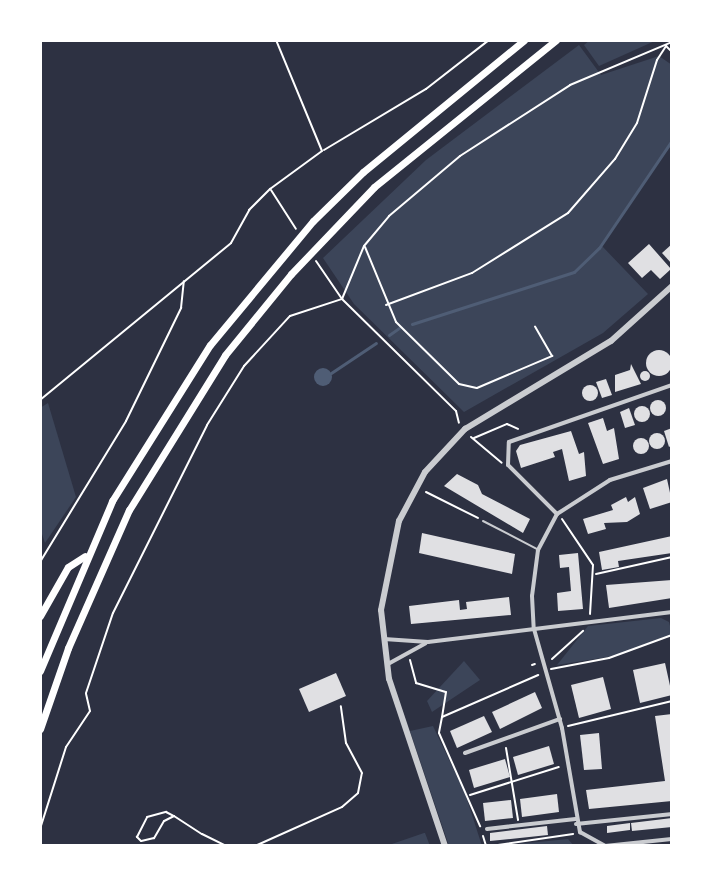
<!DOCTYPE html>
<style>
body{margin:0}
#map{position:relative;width:712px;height:886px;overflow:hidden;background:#2d3142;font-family:Montserrat,sans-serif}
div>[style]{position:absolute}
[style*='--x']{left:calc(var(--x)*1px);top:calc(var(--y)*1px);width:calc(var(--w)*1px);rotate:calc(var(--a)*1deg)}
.green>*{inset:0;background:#3c4559}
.water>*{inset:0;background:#4f5d75}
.round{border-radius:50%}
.stream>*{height:3px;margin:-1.5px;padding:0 1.5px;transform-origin:1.5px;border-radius:1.5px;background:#4f5d75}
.building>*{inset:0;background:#e0e0e3}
.path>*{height:2px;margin:-1px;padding:0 1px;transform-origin:1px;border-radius:1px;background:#fff}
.service>*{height:2px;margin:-1px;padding:0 1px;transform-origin:1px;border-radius:1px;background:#caccd0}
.minor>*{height:4px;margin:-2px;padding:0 2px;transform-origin:2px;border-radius:2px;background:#caccd0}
.tertiary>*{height:6px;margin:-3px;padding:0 3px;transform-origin:3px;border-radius:3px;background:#caccd0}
.trunk>*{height:7px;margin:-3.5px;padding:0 3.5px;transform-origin:3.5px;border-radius:3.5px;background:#fff}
span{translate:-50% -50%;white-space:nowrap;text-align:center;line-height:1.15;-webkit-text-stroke:8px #fff;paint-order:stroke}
.frame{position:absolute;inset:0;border:42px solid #fff;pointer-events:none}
</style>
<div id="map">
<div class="green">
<div style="clip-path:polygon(590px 40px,657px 40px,599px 66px,584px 45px)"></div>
<div style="clip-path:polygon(579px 45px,601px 75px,659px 56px,672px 65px,672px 143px,602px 246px,648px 294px,603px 333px,464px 412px,354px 304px,323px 258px,426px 160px)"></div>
<div style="clip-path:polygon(48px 403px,76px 497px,45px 543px,40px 528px,40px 408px)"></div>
<div style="clip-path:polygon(661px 618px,669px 622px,672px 634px,614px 656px,557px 665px,588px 626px)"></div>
<div style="clip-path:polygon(464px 661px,480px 680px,432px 712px,427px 701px)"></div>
<div style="clip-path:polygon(433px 726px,465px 793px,482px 846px,449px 846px,410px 731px)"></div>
<div style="clip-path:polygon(425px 833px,430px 846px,386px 846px,424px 833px)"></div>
<div style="clip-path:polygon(568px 839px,574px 846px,498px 846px)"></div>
</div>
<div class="water">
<div class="round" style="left:314px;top:368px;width:18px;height:18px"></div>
</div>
<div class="stream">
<div style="--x:412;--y:324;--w:170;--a:-17.8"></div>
<div style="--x:574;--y:272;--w:35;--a:-44"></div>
<div style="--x:599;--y:248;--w:130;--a:-55.9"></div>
<div style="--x:389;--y:335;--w:12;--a:-35"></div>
<div style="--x:331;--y:373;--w:54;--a:-33.7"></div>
</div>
<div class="building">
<div style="clip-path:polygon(649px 244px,671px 269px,660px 279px,651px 270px,642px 278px,628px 263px)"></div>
<div style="clip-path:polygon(672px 244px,672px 264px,662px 253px)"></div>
<div class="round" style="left:646px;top:350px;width:26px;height:26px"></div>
<div style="clip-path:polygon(631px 364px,641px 384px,615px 392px,615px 375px,630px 370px)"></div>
<div class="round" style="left:640px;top:371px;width:10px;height:10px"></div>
<div style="clip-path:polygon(606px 379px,612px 395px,602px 398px,596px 382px)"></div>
<div class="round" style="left:582px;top:385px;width:16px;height:16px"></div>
<div class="round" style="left:650px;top:400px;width:16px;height:16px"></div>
<div class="round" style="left:634px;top:406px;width:16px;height:16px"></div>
<div style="clip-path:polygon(629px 408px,635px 425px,625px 428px,620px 412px)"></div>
<div style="clip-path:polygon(603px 418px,607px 431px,614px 428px,619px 459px,603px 464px,588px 423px)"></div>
<div style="clip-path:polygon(672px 428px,672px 445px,669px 447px,664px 431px)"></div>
<div style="clip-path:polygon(571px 431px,579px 454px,584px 452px,586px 476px,569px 481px,562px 449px,553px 452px,555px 457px,521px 468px,516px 451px,520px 445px)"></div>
<div class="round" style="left:649px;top:433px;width:16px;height:16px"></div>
<div class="round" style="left:633px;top:438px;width:16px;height:16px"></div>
<div style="clip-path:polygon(457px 474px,478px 485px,482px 494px,530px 519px,523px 533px,444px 486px)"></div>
<div style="clip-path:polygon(667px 479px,672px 502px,650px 509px,643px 488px)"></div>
<div style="clip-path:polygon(626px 497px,628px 502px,635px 497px,640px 514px,627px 522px,604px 523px,606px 529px,588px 534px,583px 519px,613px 510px,611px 505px)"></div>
<div style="clip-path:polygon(422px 533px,515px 554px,512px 574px,419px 553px)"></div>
<div style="clip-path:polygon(672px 536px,672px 553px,618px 561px,619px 567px,602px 570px,599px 552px)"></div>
<div style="clip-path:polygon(578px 553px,583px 609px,558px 611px,557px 593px,571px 591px,569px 567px,560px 568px,559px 555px)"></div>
<div style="clip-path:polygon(672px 580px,672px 598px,609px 608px,606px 585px)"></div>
<div style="clip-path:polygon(509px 597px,511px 615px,411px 624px,409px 606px,459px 600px,460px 610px,467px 609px,466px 602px)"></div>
<div style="clip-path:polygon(665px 663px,672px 695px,640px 703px,633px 670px)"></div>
<div style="clip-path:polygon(336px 673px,346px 696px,309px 712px,299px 689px)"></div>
<div style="clip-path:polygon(603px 677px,611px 709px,579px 718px,571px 685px)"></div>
<div style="clip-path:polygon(535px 692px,542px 708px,500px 729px,492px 712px)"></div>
<div style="clip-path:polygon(672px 714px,672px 801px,589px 809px,586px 790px,665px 781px,655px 716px)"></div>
<div style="clip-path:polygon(484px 716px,492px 732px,457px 748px,450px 731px)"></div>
<div style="clip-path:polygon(599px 733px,602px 769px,584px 770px,580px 735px)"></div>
<div style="clip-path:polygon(549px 746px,554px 764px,518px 775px,513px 757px)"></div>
<div style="clip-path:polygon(505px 759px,510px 777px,474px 788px,469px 770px)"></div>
<div style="clip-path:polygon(557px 794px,559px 812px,522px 817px,520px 799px)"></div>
<div style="clip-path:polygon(511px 800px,513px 818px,485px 821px,483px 803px)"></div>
<div style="clip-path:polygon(672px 818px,672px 827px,632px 831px,631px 823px)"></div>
<div style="clip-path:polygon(630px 823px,630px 830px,607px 833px,607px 826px)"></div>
<div style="clip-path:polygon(547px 826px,548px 835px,490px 841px,490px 833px)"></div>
</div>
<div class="path">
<div style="--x:324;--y:150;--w:119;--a:-30.9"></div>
<div style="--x:426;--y:89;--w:80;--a:-37.9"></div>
<div style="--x:271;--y:190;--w:46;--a:57.3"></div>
<div style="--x:365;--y:247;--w:81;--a:67.5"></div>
<div style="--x:396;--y:322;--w:88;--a:44.5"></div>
<div style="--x:459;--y:384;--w:18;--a:13"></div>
<div style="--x:477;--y:388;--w:82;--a:-23.1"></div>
<div style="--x:552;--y:356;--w:34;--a:-120"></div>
<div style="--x:316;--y:261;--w:46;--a:55.6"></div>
<div style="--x:342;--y:299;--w:160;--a:44.5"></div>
<div style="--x:456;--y:411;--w:12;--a:76"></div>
<div style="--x:386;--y:305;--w:92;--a:-20.4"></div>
<div style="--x:472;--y:273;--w:113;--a:-32"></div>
<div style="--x:568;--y:213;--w:72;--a:-49"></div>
<div style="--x:615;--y:159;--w:42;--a:-58.6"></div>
<div style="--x:637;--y:123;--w:66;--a:-72.4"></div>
<div style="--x:657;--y:60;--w:17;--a:-57"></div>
<div style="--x:666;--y:46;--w:8;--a:45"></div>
<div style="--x:40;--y:400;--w:247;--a:-39.4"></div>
<div style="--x:231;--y:243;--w:38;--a:-61"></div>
<div style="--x:249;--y:210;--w:30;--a:-45"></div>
<div style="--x:270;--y:189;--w:64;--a:-36.2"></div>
<div style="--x:322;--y:151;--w:120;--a:-112.5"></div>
<div style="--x:471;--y:437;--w:40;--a:40"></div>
<div style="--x:474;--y:438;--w:36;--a:-23"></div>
<div style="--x:507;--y:424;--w:12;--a:24"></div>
<div style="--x:426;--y:492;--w:58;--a:26.6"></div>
<div style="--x:562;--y:519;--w:55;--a:56"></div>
<div style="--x:593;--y:565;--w:49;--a:93.5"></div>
<div style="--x:40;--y:562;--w:165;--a:-58.6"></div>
<div style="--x:126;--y:421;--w:126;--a:-64"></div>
<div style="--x:181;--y:308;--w:27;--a:-84"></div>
<div style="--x:596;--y:574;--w:78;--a:-12.6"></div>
<div style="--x:552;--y:659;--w:42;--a:-42.1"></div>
<div style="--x:410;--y:660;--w:24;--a:75"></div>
<div style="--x:416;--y:683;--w:31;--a:17"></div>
<div style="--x:446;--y:692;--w:25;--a:99"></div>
<div style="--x:442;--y:717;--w:105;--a:-23.6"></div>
<div style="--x:532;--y:665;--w:3;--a:-18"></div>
<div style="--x:551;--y:669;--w:59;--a:-10.7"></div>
<div style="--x:609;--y:658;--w:67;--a:-20.1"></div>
<div style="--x:442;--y:717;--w:16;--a:101"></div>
<div style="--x:439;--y:733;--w:102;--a:66.2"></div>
<div style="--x:568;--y:726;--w:107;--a:-13.5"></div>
<div style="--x:506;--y:748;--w:73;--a:80.5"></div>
<div style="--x:470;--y:795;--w:93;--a:-17.5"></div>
<div style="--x:174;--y:816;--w:11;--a:153"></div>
<div style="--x:164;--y:821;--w:20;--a:120"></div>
<div style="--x:154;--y:838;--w:13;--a:167"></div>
<div style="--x:141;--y:841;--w:6;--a:-135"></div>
<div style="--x:137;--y:837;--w:22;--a:-63"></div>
<div style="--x:147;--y:817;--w:20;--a:-15"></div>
<div style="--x:166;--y:812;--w:9;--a:27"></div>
<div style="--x:174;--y:816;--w:33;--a:33"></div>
<div style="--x:202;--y:834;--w:28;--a:26"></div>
<div style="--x:40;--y:829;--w:86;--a:-72.4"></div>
<div style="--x:66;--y:747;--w:43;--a:-56.3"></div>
<div style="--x:90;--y:711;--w:18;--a:-103"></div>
<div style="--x:86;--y:693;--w:84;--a:-71.4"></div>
<div style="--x:113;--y:613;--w:210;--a:-63.4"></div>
<div style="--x:207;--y:425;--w:70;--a:-57.9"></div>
<div style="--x:244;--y:366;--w:68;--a:-47.4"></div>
<div style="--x:290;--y:316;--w:55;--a:-18.1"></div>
<div style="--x:342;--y:299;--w:57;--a:-67.5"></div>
<div style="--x:364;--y:246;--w:39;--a:-50"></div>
<div style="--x:389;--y:216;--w:93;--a:-40.2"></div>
<div style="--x:460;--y:156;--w:131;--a:-32.8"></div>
<div style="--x:570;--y:85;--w:111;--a:-22.9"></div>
<div style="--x:483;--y:836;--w:10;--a:73"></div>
<div style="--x:255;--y:846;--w:95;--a:-24.1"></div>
<div style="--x:342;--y:807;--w:21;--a:-41"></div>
<div style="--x:358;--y:793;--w:20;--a:-79"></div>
<div style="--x:362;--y:773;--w:34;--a:-118"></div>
<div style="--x:346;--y:743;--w:37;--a:-98"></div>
<div style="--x:491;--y:846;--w:83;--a:-8.3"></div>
</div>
<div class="service">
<div style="--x:483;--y:521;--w:61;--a:27.4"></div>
</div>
<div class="minor">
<div style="--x:672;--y:461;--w:65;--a:163"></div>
<div style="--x:610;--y:480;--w:63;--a:147.3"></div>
<div style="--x:557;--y:514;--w:41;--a:117.8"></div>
<div style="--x:538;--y:550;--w:46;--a:97.4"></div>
<div style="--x:532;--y:596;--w:33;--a:87"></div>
<div style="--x:534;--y:629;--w:103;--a:74.2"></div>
<div style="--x:562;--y:728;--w:106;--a:80.2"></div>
<div style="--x:580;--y:832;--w:29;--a:29"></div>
<div style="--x:605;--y:846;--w:67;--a:-6"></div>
<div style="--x:557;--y:514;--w:69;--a:-135"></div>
<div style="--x:508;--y:465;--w:23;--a:-88"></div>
<div style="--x:509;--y:442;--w:173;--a:-19.3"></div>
<div style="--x:384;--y:639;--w:44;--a:3.9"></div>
<div style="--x:428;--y:642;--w:246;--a:-7"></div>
<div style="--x:388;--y:664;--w:43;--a:-28.9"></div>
<div style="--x:465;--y:753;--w:101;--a:-19.7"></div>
<div style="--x:576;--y:824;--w:97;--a:-5.9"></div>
<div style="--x:487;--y:829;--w:89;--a:-6.5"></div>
</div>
<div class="tertiary">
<div style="--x:445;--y:846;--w:176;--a:-108.5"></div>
<div style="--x:389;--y:679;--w:69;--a:-96.6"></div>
<div style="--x:381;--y:610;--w:91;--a:-78.6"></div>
<div style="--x:399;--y:521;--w:55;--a:-62"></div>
<div style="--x:425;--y:472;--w:59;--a:-47.1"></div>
<div style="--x:465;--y:429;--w:170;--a:-31.1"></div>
<div style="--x:611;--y:341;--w:82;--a:-42"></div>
</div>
<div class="trunk">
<div style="--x:40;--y:616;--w:56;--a:-60.3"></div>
<div style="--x:68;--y:567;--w:20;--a:-33"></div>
<div style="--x:40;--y:671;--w:185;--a:-67"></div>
<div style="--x:112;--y:501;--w:184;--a:-57.9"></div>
<div style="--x:210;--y:345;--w:161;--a:-50.3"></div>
<div style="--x:313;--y:221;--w:70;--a:-44.4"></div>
<div style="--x:363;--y:172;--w:208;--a:-39.3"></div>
<div style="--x:40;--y:729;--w:86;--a:-70.9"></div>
<div style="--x:68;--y:648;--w:151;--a:-66.2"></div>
<div style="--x:129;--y:510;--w:182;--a:-58.2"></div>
<div style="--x:225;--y:355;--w:104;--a:-50.8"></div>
<div style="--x:291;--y:274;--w:120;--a:-46.3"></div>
<div style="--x:374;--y:187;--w:234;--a:-38.9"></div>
</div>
<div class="frame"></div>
</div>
